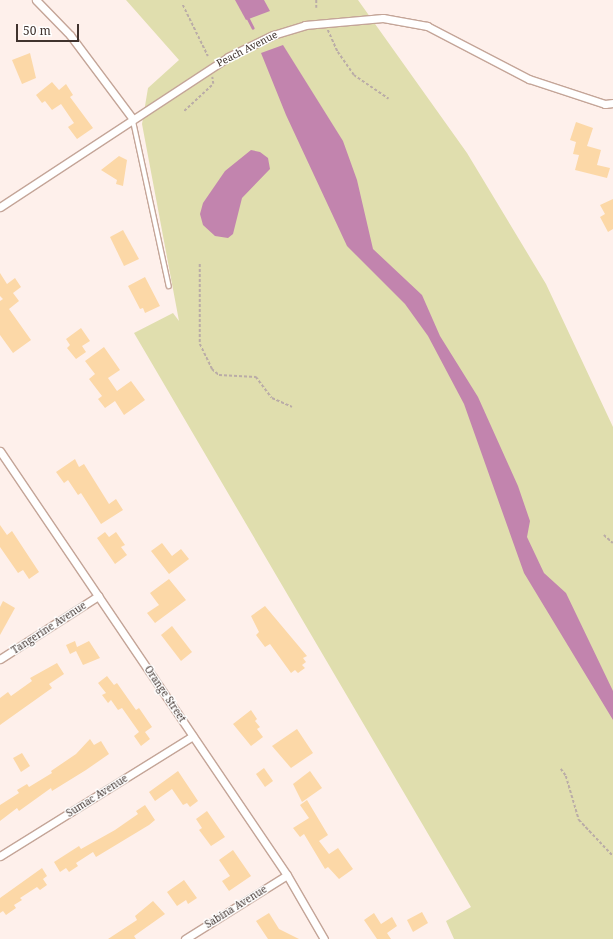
<!DOCTYPE html>
<style>
body{margin:0}
#map{position:relative;width:613px;height:939px;overflow:hidden;background:#fef0eb;font-family:"Noto Serif",serif}
div>[style]{position:absolute}
[style*='--x']{left:calc(var(--x)*1px);top:calc(var(--y)*1px);width:calc(var(--w)*1px);rotate:calc(var(--a)*1deg)}
.green>*{inset:0;background:#e0deae}
.water>*{inset:0;background:#c284ae}
.stream>*{height:2.5px;margin:-1.25px;padding:0 1.25px;transform-origin:1.25px;border-radius:1.25px;background:#c284ae}
.building>*{inset:0;background:#fcd8a7}
.path>*{height:1.5px;margin-top:-0.75px;transform-origin:0;background:repeating-linear-gradient(90deg,#baaca7 0 3px,transparent 0 5px)}
.roads{filter:drop-shadow(1px 0 #c4a598) drop-shadow(-1px 0 #c4a598) drop-shadow(0 1px #c4a598) drop-shadow(0 -1px #c4a598)}
.lane>*{height:3.5px;margin:-1.75px;padding:0 1.75px;transform-origin:1.75px;border-radius:1.75px;background:#fff}
.street>*{height:7px;margin:-3.5px;padding:0 3.5px;transform-origin:3.5px;border-radius:3.5px;background:#fff}
span{translate:-50% -50%;white-space:nowrap;text-align:center;line-height:1.15;-webkit-text-stroke:3px #fff;paint-order:stroke}
.street-label{font-size:10px;color:#40332e}
.scale{position:absolute;left:16px;top:24px;width:63px;height:18px;box-sizing:border-box;border:2px solid #40332e;border-top:0;padding-left:5px;font-size:12px;line-height:14px;white-space:nowrap;color:#40332e;-webkit-text-stroke:3px #fff;paint-order:stroke}
</style>
<div id="map">
<div class="green">
<div style="clip-path:polygon(126px 0,358px 0,467px 153px,546px 284px,613px 427px,613px 939px,454px 939px,446px 921px,471px 907px,134px 333px,173px 313px,179px 321px,142px 124px,148px 88px,179px 60px)"></div>
</div>
<div class="water">
<div style="clip-path:polygon(235px 0,264px 0,270px 11px,246px 20px)"></div>
<div style="clip-path:polygon(283px 45px,343px 141px,357px 180px,373px 249px,422px 295px,440px 336px,478px 397px,518px 486px,530px 521px,527px 537px,544px 573px,566px 593px,613px 691px,613px 720px,524px 573px,464px 404px,428px 336px,405px 304px,347px 246px,286px 115px,261px 53px)"></div>
<div style="clip-path:polygon(251px 150px,260px 152px,268px 158px,270px 169px,242px 198px,233px 234px,228px 238px,215px 236px,203px 225px,200px 214px,203px 203px,225px 171px)"></div>
</div>
<div class="stream">
<div style="--x:247;--y:16;--w:13;--a:63"></div>
</div>
<div class="building">
<div style="clip-path:polygon(30px 53px,36px 78px,22px 84px,12px 60px)"></div>
<div style="clip-path:polygon(52px 82px,59px 90px,66px 84px,73px 95px,70px 97px,93px 128px,77px 139px,68px 127px,74px 123px,61px 104px,52px 110px,45px 101px,42px 103px,36px 95px)"></div>
<div style="clip-path:polygon(576px 122px,593px 128px,587px 146px,601px 150px,597px 165px,610px 168px,607px 178px,575px 170px,579px 155px,573px 154px,576px 142px,570px 140px)"></div>
<div style="clip-path:polygon(119px 156px,127px 160px,123px 186px,116px 184px,117px 180px,101px 170px)"></div>
<div style="clip-path:polygon(613px 199px,613px 229px,608px 232px,600px 217px,605px 214px,600px 205px)"></div>
<div style="clip-path:polygon(123px 230px,139px 259px,124px 266px,110px 237px)"></div>
<div style="clip-path:polygon(0 273px,7px 284px,15px 278px,21px 287px,13px 293px,19px 301px,9px 309px,31px 340px,13px 353px,0 335px,0 301px,3px 299px,0 296px)"></div>
<div style="clip-path:polygon(145px 277px,160px 306px,145px 313px,143px 308px,140px 309px,128px 286px)"></div>
<div style="clip-path:polygon(81px 328px,90px 341px,82px 346px,86px 352px,76px 359px,67px 348px,70px 345px,66px 339px)"></div>
<div style="clip-path:polygon(104px 347px,120px 370px,108px 378px,117px 391px,131px 381px,145px 400px,124px 415px,115px 401px,105px 408px,98px 399px,102px 396px,89px 379px,95px 374px,85px 361px)"></div>
<div style="clip-path:polygon(75px 459px,79px 467px,84px 464px,109px 504px,116px 499px,123px 510px,101px 524px,81px 493px,78px 495px,68px 480px,64px 483px,56px 472px)"></div>
<div style="clip-path:polygon(0 525px,7px 535px,12px 531px,39px 572px,29px 579px,23px 570px,18px 573px,0 547px)"></div>
<div style="clip-path:polygon(105px 532px,109px 537px,116px 532px,125px 545px,121px 547px,127px 555px,115px 564px,97px 538px)"></div>
<div style="clip-path:polygon(162px 543px,172px 556px,181px 549px,189px 559px,169px 574px,151px 551px)"></div>
<div style="clip-path:polygon(169px 579px,186px 600px,155px 623px,147px 613px,159px 605px,150px 593px)"></div>
<div style="clip-path:polygon(3px 601px,15px 608px,0 635px,0 607px)"></div>
<div style="clip-path:polygon(265px 606px,307px 656px,303px 658px,306px 662px,302px 665px,305px 668px,298px 673px,295px 670px,291px 673px,270px 644px,265px 647px,256px 635px,259px 632px,251px 616px)"></div>
<div style="clip-path:polygon(172px 626px,192px 652px,181px 661px,161px 635px)"></div>
<div style="clip-path:polygon(75px 641px,77px 647px,89px 641px,100px 658px,83px 665px,76px 651px,70px 654px,66px 645px)"></div>
<div style="clip-path:polygon(57px 663px,64px 674px,49px 684px,52px 688px,0 725px,0 698px,8px 692px,11px 696px,32px 681px,30px 678px)"></div>
<div style="clip-path:polygon(107px 676px,114px 685px,117px 683px,136px 710px,139px 708px,152px 727px,145px 732px,150px 739px,141px 746px,134px 736px,139px 732px,122px 708px,118px 710px,111px 700px,108px 703px,102px 695px,106px 693px,98px 683px)"></div>
<div style="clip-path:polygon(251px 710px,257px 719px,255px 721px,260px 727px,257px 729px,263px 737px,251px 746px,233px 724px)"></div>
<div style="clip-path:polygon(297px 729px,313px 753px,291px 768px,272px 746px)"></div>
<div style="clip-path:polygon(90px 739px,94px 745px,101px 741px,109px 754px,86px 770px,52px 791px,51px 788px,19px 811px,17px 808px,0 821px,0 805px,19px 793px,17px 790px,27px 784px,29px 787px,52px 773px,51px 771px,76px 754px)"></div>
<div style="clip-path:polygon(22px 753px,30px 766px,21px 772px,13px 758px)"></div>
<div style="clip-path:polygon(264px 768px,273px 781px,265px 787px,256px 774px)"></div>
<div style="clip-path:polygon(178px 771px,198px 801px,190px 807px,187px 803px,183px 805px,172px 789px,155px 801px,149px 792px)"></div>
<div style="clip-path:polygon(310px 771px,322px 788px,302px 802px,293px 784px)"></div>
<div style="clip-path:polygon(307px 800px,328px 835px,319px 841px,329px 854px,338px 848px,353px 869px,339px 879px,328px 867px,325px 869px,304px 834px,300px 837px,293px 828px,309px 818px,300px 805px)"></div>
<div style="clip-path:polygon(145px 805px,155px 820px,149px 825px,96px 857px,93px 852px,76px 863px,78px 866px,69px 872px,66px 868px,60px 872px,54px 862px,79px 846px,81px 849px,115px 830px,138px 814px,136px 811px)"></div>
<div style="clip-path:polygon(207px 811px,225px 837px,211px 846px,199px 830px,202px 828px,196px 819px)"></div>
<div style="clip-path:polygon(233px 850px,251px 876px,229px 891px,222px 881px,230px 876px,219px 860px)"></div>
<div style="clip-path:polygon(42px 868px,47px 876px,43px 879px,47px 885px,40px 890px,37px 887px,20px 898px,22px 900px,14px 905px,16px 908px,6px 915px,3px 911px,0 913px,0 898px)"></div>
<div style="clip-path:polygon(184px 880px,197px 898px,188px 904px,186px 900px,177px 906px,167px 892px)"></div>
<div style="clip-path:polygon(153px 901px,165px 914px,134px 936px,136px 939px,108px 939px,137px 920px,135px 916px)"></div>
<div style="clip-path:polygon(422px 912px,428px 923px,413px 932px,407px 920px)"></div>
<div style="clip-path:polygon(269px 913px,279px 929px,299px 939px,268px 939px,256px 921px)"></div>
<div style="clip-path:polygon(374px 913px,381px 924px,392px 917px,397px 926px,387px 933px,391px 939px,377px 939px,364px 920px)"></div>
</div>
<div class="path">
<div style="--x:183;--y:5;--w:57;--a:63.9"></div>
<div style="--x:316;--y:8;--w:8;--a:-90"></div>
<div style="--x:328;--y:30;--w:24;--a:66"></div>
<div style="--x:338;--y:52;--w:28;--a:55"></div>
<div style="--x:354;--y:75;--w:42;--a:34.4"></div>
<div style="--x:184;--y:111;--w:40;--a:-43"></div>
<div style="--x:213;--y:84;--w:7;--a:-98"></div>
<div style="--x:200;--y:264;--w:80;--a:90"></div>
<div style="--x:200;--y:344;--w:28;--a:64"></div>
<div style="--x:212;--y:369;--w:9;--a:41"></div>
<div style="--x:219;--y:375;--w:37;--a:3"></div>
<div style="--x:256;--y:377;--w:26;--a:53"></div>
<div style="--x:272;--y:398;--w:22;--a:24"></div>
<div style="--x:604;--y:535;--w:12;--a:42"></div>
<div style="--x:561;--y:769;--w:9;--a:54"></div>
<div style="--x:566;--y:776;--w:46;--a:73.5"></div>
<div style="--x:579;--y:820;--w:50;--a:46.6"></div>
</div>
<div class="roads">
<div class="lane">
<div style="--x:133;--y:119;--w:171;--a:77.8"></div>
</div>
<div class="street">
<div style="--x:36;--y:0;--w:49;--a:45.8"></div>
<div style="--x:70;--y:35;--w:104;--a:53.2"></div>
<div style="--x:0;--y:207;--w:273;--a:-33.3"></div>
<div style="--x:228;--y:57;--w:50;--a:-26.1"></div>
<div style="--x:273;--y:35;--w:34;--a:-17"></div>
<div style="--x:305;--y:25;--w:78;--a:-5.1"></div>
<div style="--x:383;--y:18;--w:45;--a:10.3"></div>
<div style="--x:427;--y:26;--w:115;--a:27.5"></div>
<div style="--x:529;--y:79;--w:80;--a:18.2"></div>
<div style="--x:605;--y:104;--w:8;--a:-7"></div>
<div style="--x:0;--y:451;--w:512;--a:55.91"></div>
<div style="--x:287;--y:875;--w:74;--a:60"></div>
<div style="--x:0;--y:659;--w:117;--a:-32.7"></div>
<div style="--x:0;--y:856;--w:227;--a:-31.9"></div>
<div style="--x:185;--y:939;--w:120;--a:-32.1"></div>
</div>
</div>
<div class="street-label">
<span style="left:247px;top:49px;rotate:-27deg">Peach Avenue</span>
<span style="left:49px;top:628px;rotate:-33deg">Tangerine Avenue</span>
<span style="left:165px;top:694px;rotate:56deg">Orange Street</span>
<span style="left:97px;top:796px;rotate:-32deg">Sumac Avenue</span>
<span style="left:236px;top:907px;rotate:-32deg">Sabina Avenue</span>
</div>
<div class="scale">50 m</div>
</div>
